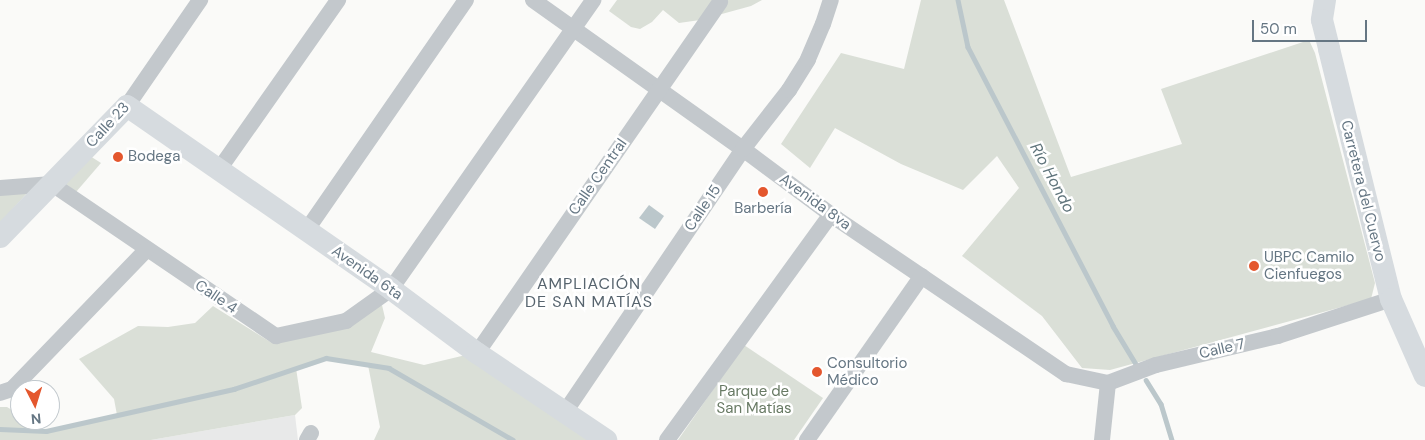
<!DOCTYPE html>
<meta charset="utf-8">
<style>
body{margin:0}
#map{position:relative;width:1425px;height:440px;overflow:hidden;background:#fafaf8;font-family:"DM Sans",sans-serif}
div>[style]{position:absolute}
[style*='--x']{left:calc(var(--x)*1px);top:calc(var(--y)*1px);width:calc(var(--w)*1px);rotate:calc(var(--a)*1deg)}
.built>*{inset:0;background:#e8e9e9}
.green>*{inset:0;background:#dadfd7}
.water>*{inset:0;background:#bbc7cb}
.stream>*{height:4.5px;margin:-2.25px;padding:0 2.25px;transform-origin:2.25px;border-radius:2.25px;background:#bbc7cb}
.street>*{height:16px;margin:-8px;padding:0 8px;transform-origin:8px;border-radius:8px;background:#c3c8cc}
.secondary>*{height:22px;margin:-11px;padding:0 11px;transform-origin:11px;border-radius:11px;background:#d6dbdf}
.dots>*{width:14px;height:14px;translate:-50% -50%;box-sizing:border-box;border:2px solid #fff;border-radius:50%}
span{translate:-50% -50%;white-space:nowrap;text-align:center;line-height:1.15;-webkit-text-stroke:5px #fff;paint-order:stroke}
.street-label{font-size:15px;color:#657683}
.poi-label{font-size:15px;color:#657683}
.left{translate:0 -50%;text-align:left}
.park-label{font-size:15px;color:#687a64}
.water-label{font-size:16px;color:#60757c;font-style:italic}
.neighbourhood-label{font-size:16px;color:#57646e;letter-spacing:1px}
.north{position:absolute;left:10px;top:380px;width:50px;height:50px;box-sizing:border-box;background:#fff;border:1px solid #c1c8cd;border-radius:50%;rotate:175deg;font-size:14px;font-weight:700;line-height:20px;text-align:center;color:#657683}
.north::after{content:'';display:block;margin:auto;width:18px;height:22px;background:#e4572e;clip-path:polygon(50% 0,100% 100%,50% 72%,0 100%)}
.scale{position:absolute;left:1252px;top:20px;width:115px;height:22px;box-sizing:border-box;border:2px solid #657683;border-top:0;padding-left:6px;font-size:15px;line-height:18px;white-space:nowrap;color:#657683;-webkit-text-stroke:4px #fff;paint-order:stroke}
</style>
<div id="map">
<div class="built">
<div style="clip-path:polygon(295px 415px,298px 440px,151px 440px)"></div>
</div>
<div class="green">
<div style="clip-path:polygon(617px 0,762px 0,751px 6px,700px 20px,679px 23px,663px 10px,652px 22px,640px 29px,631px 27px,609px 11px)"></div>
<div style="clip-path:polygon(921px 0,1004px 0,1071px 177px,1182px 144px,1161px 89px,1309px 40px,1315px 53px,1375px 283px,1371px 299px,1110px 370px,1082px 368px,1042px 316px,962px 256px,1019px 188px,997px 156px,963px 190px,901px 164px,835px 128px,810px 168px,781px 144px,841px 53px,904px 69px)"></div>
<div style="clip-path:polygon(90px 156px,101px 163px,76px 192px,65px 183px)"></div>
<div style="clip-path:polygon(29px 191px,0 223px,0 195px)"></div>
<div style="clip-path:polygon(382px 305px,385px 318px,371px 352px,424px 365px,470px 354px,595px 440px,374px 440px,380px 427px,368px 365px,326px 358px,296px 368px,302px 408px,295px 415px,151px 440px,0 440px,0 407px,7px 407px,20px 415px,20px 420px,27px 420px,46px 431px,117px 415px,114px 399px,79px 359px,138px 326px,168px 327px,195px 323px,213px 306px,272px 343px)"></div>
<div style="clip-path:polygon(744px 345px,823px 398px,794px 440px,678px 440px)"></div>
</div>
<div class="water">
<div style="clip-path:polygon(649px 205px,664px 216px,655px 229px,639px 218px)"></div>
</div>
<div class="stream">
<div style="--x:958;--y:0;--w:48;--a:78"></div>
<div style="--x:968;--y:47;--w:314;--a:62.5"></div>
<div style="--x:1113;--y:326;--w:44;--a:58.8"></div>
<div style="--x:1146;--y:380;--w:28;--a:58"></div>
<div style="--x:1161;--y:404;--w:38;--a:73"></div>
<div style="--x:0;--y:429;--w:46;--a:2.5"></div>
<div style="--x:46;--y:431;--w:193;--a:-12.6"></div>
<div style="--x:234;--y:389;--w:97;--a:-18.6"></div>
<div style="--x:326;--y:358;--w:64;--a:9"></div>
<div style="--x:389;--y:368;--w:143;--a:30.1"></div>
</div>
<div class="street">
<div style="--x:533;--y:0;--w:257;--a:35.4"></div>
<div style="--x:743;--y:149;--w:117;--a:36.7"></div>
<div style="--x:837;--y:219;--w:277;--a:34.1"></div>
<div style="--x:1066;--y:374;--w:43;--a:12.1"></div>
<div style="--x:127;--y:106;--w:129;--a:-55.4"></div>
<div style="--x:218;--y:171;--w:209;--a:-54.9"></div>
<div style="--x:0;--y:188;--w:52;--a:-4.4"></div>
<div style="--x:52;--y:184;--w:271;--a:34.2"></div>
<div style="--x:276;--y:336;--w:72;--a:-12.1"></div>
<div style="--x:346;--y:321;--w:55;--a:-35.4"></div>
<div style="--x:391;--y:289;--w:353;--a:-55"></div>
<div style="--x:306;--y:231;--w:281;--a:-55.3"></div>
<div style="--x:477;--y:353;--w:427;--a:-55.3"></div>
<div style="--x:1108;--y:383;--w:51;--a:-20.6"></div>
<div style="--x:1156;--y:365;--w:125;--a:-13.4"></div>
<div style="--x:1278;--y:336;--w:119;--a:-18.1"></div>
<div style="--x:0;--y:393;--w:13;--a:-18"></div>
<div style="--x:12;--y:389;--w:193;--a:-46"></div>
<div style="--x:565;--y:412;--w:318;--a:-55.9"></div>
<div style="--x:743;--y:149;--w:75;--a:-52.1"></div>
<div style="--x:789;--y:90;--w:36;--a:-58"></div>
<div style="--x:808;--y:59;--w:38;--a:-67"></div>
<div style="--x:823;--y:24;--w:25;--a:-72"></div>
<div style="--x:307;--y:440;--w:8;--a:-60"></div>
<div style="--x:667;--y:440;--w:279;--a:-54"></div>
<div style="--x:807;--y:440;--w:200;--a:-55"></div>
<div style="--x:1102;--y:440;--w:57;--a:-84"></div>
</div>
<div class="secondary">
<div style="--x:1325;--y:0;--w:20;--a:99"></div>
<div style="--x:1322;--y:20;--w:30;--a:76"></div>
<div style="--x:1329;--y:49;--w:258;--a:76.1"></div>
<div style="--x:1391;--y:299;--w:84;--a:66.2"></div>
<div style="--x:0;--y:237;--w:182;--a:-45.9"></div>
<div style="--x:127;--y:106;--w:321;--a:34.7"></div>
<div style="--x:391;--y:289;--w:107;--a:36.7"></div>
<div style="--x:477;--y:353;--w:156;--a:34"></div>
</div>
<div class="dots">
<div style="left:118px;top:157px;background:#e4572e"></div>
<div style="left:763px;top:192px;background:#e4572e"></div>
<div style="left:1254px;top:266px;background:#e4572e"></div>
<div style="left:817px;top:372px;background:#e4572e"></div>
</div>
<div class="street-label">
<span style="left:108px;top:125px;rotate:-47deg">Calle 23</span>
<span style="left:598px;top:177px;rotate:-55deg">Calle Central</span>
<span style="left:1363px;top:191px;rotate:76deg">Carretera del Cuervo</span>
<span style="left:815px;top:202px;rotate:36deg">Avenida 8va</span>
<span style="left:703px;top:208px;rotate:-56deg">Calle 15</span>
<span style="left:367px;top:273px;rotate:35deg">Avenida 6ta</span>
<span style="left:216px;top:297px;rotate:34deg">Calle 4</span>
<span style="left:1222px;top:349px;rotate:-13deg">Calle 7</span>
</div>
<div class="poi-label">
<span class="left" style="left:128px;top:157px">Bodega</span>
<span style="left:763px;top:209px">Barbería</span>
<span class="left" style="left:1264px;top:266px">UBPC Camilo<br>Cienfuegos</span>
<span class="left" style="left:827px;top:372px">Consultorio<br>Médico</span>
</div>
<div class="park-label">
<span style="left:754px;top:400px">Parque de<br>San Matías</span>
</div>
<div class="water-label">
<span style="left:1052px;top:178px;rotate:62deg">Río Hondo</span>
</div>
<div class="neighbourhood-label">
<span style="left:589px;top:293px">AMPLIACIÓN<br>DE SAN MATÍAS</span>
</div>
<div class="north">N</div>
<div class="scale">50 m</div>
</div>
